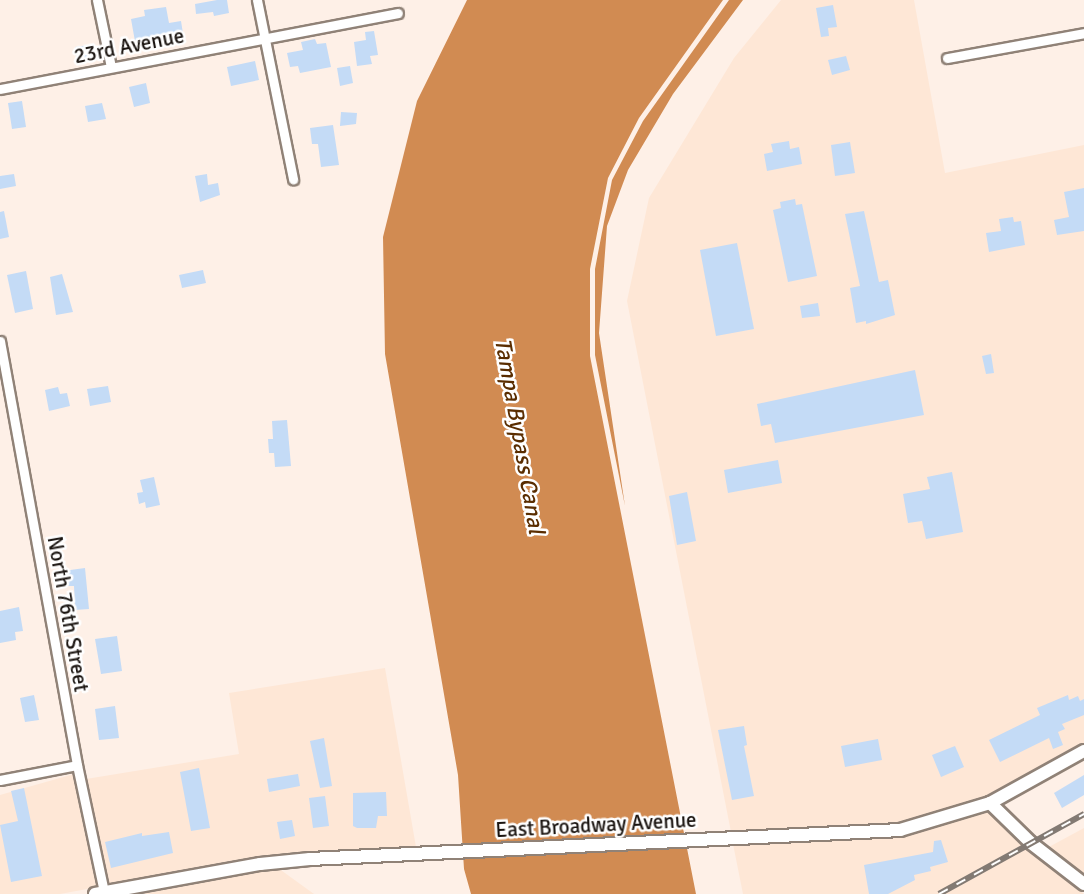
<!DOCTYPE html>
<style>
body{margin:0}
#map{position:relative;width:1084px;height:894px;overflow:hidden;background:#fef0e7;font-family:Signika,sans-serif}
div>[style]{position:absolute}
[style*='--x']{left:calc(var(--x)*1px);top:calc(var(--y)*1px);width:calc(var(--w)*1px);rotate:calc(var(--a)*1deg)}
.built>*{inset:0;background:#fee7d6}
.water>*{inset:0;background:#d18b52}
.building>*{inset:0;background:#c4dbf6}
.roads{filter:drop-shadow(2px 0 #908277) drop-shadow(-2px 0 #908277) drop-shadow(0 2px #908277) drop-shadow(0 -2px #908277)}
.minor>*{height:9px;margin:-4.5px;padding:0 4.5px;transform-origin:4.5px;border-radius:4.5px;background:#fff}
.secondary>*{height:12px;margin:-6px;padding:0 6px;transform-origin:6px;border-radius:6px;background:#fff}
.rail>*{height:6px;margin-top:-3px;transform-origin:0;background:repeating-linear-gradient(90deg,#fff 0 10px,#837a73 0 20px);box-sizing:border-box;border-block:2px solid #837a73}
span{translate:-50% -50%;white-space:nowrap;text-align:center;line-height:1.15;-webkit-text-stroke:5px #fff;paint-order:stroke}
.street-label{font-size:21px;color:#1a1410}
.water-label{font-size:23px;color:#5a2d00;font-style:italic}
</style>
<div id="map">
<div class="built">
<div style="clip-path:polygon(781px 0,914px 0,945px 173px,1084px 145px,1084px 744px,987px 797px,923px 818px,899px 824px,731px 832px,627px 301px,649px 198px,734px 58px)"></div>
<div style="clip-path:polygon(385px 668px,416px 847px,259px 858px,109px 885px,86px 779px,239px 754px,229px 693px)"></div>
<div style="clip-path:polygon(74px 774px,98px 887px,60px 894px,0 894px,0 795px)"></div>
<div style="clip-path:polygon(990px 810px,1028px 848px,1084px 894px,743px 894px,733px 844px,901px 836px)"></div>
<div style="clip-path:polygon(1084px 828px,1084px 876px,1047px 848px)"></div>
<div style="clip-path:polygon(278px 868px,314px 894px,143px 894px,234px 874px)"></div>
</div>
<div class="water">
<div style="clip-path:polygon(467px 0,723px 0,639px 118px,608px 178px,590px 269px,590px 356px,696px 894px,471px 894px,464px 869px,458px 775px,385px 354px,383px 237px,417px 101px)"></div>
<div style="clip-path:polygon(729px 0,743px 0,673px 94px,628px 170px,607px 226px,599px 333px,625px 506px,595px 355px,595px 269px,612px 180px,643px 121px)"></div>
</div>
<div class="building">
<div style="clip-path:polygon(217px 0,227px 0,229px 13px,214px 16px,213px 12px,196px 14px,195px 4px)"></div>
<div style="clip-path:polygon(833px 5px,837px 27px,828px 28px,829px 36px,821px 37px,816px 8px)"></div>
<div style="clip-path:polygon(166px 7px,169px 23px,181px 21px,184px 40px,155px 40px,155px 43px,136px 47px,131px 19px,145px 16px,144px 10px)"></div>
<div style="clip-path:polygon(374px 31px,378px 55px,370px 56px,372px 64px,357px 66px,354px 42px,366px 40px,365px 32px)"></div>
<div style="clip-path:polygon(315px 39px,317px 44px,326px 43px,331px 67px,300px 73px,298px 66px,290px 67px,287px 53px,303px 50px,301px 42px)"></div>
<div style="clip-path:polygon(89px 45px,91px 60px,77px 62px,75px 47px)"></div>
<div style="clip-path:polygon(846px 56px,850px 70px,832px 75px,828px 60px)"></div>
<div style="clip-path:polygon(255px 61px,259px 80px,231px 86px,227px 67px)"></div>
<div style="clip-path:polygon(350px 66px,353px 83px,340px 86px,337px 68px)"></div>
<div style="clip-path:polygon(146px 83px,150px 103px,134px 107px,129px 87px)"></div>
<div style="clip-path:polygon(22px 101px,26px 127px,12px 129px,8px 103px)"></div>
<div style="clip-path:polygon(102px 103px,106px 119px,88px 122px,85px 106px)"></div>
<div style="clip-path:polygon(341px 112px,357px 113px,356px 124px,340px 126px)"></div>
<div style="clip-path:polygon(333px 125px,339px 165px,321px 167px,318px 144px,312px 144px,310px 128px)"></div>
<div style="clip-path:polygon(789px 141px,790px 149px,799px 147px,802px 164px,767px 171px,764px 154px,773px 152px,771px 144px)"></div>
<div style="clip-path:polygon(850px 142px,855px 173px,835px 176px,831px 145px)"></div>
<div style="clip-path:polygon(14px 174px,16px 186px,0 189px,0 176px)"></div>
<div style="clip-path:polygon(207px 174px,208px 185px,218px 183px,220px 195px,200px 202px,195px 176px)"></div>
<div style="clip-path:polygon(1084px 188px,1084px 231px,1057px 235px,1054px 220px,1069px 217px,1064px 192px)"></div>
<div style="clip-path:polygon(795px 199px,796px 205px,802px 204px,817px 276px,788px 282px,773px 210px,781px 208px,780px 202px)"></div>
<div style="clip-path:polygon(4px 211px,9px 237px,0 239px,0 212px)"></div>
<div style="clip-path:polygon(864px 211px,879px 282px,888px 280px,895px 315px,866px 324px,866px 321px,856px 323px,850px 288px,860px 286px,845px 214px)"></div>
<div style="clip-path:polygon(1013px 217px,1014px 222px,1021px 221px,1025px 245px,989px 252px,986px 233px,1001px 231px,999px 219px)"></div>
<div style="clip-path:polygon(737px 243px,754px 329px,716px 336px,700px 250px)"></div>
<div style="clip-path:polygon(203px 270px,206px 283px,182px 288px,179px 275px)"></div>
<div style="clip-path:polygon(26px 271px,33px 309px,15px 313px,7px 275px)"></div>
<div style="clip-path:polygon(62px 274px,73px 312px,56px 315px,50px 277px)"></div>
<div style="clip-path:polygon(818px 303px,820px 316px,802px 318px,800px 306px)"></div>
<div style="clip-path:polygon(991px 354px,994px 373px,986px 374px,982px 356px)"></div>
<div style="clip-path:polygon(915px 370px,924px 415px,775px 443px,771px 424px,761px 426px,757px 404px)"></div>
<div style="clip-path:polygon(108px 386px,111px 402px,90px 406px,87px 389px)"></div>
<div style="clip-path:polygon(58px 387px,60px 394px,67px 393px,70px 406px,49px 411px,45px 390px)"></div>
<div style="clip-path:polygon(287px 420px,291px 466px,275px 467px,274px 453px,269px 453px,268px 439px,273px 439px,272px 421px)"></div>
<div style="clip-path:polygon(778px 460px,782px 483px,728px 493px,724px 470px)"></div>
<div style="clip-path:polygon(952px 472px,963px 532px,926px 539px,922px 521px,908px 523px,903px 494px,930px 489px,927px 477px)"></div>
<div style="clip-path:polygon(154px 477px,160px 505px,146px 508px,145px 502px,139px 504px,137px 493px,143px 492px,140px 480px)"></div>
<div style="clip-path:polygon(687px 492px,696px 541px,677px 545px,669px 496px)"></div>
<div style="clip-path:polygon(85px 568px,89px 609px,75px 610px,74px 586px,66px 586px,63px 571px)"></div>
<div style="clip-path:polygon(19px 607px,23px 631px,15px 632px,16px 640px,0 643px,0 611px)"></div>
<div style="clip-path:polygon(117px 636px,122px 671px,101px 674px,95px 639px)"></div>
<div style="clip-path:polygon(34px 695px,39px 720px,25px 722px,20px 698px)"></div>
<div style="clip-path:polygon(1068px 695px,1069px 700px,1078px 696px,1080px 701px,1084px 699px,1084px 715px,1062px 724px,1065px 729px,1058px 732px,1063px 745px,1053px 749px,1049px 738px,1000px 762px,989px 740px,1040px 715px,1037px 708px)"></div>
<div style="clip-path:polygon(115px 706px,119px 738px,99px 740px,95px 709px)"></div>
<div style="clip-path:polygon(744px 726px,747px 745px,744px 746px,754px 796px,732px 800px,718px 730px)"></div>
<div style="clip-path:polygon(324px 738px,332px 786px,320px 788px,310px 741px)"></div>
<div style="clip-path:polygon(878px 739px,882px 760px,845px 767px,841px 746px)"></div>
<div style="clip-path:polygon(955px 746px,964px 767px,941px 777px,932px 755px)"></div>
<div style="clip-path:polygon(199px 768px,210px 828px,191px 831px,180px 772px)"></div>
<div style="clip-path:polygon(298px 774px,300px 786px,269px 792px,267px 779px)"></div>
<div style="clip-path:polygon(1084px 775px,1084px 795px,1062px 808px,1054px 793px)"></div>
<div style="clip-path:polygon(24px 788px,42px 876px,11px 882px,0 825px,18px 821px,11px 791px)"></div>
<div style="clip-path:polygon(386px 792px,387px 816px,378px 816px,376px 828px,357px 828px,353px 826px,353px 793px)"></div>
<div style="clip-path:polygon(325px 796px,329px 826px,313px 828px,309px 798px)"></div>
<div style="clip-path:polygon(292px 820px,295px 836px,280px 839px,277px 822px)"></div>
<div style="clip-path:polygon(169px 832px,173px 853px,111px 868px,105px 842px,142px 833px,142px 836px)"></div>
<div style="clip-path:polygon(941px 840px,948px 862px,930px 867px,931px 871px,914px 875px,915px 880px,888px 894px,869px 894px,864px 865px,933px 852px,934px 841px)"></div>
</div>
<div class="roads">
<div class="minor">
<div style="--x:97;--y:0;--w:68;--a:78.2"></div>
<div style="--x:257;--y:0;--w:183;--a:78.6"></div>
<div style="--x:947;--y:58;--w:139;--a:-10.3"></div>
<div style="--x:0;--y:89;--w:405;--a:-10.8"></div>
<div style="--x:0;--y:341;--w:431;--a:79.7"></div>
<div style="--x:77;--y:765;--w:130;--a:78"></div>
<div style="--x:0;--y:780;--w:78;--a:-11"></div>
</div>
<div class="secondary">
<div style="--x:990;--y:803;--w:57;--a:44.3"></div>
<div style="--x:1031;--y:843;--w:67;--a:37.7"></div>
<div style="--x:95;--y:894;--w:168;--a:-10.3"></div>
<div style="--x:260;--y:864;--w:50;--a:-5.7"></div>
<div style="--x:310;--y:859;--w:591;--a:-2.81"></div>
<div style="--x:900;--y:830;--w:94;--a:-16.7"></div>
<div style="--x:990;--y:803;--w:107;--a:-29"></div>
</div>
</div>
<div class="rail">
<div style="--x:939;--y:894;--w:166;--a:-28.9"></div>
</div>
<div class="street-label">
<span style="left:129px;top:46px;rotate:-11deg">23rd Avenue</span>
<span style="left:68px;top:614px;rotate:80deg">North 76th Street</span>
<span style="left:596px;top:825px;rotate:-3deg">East Broadway Avenue</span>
</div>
<div class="water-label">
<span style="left:519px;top:436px;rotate:80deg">Tampa Bypass Canal</span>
</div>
</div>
